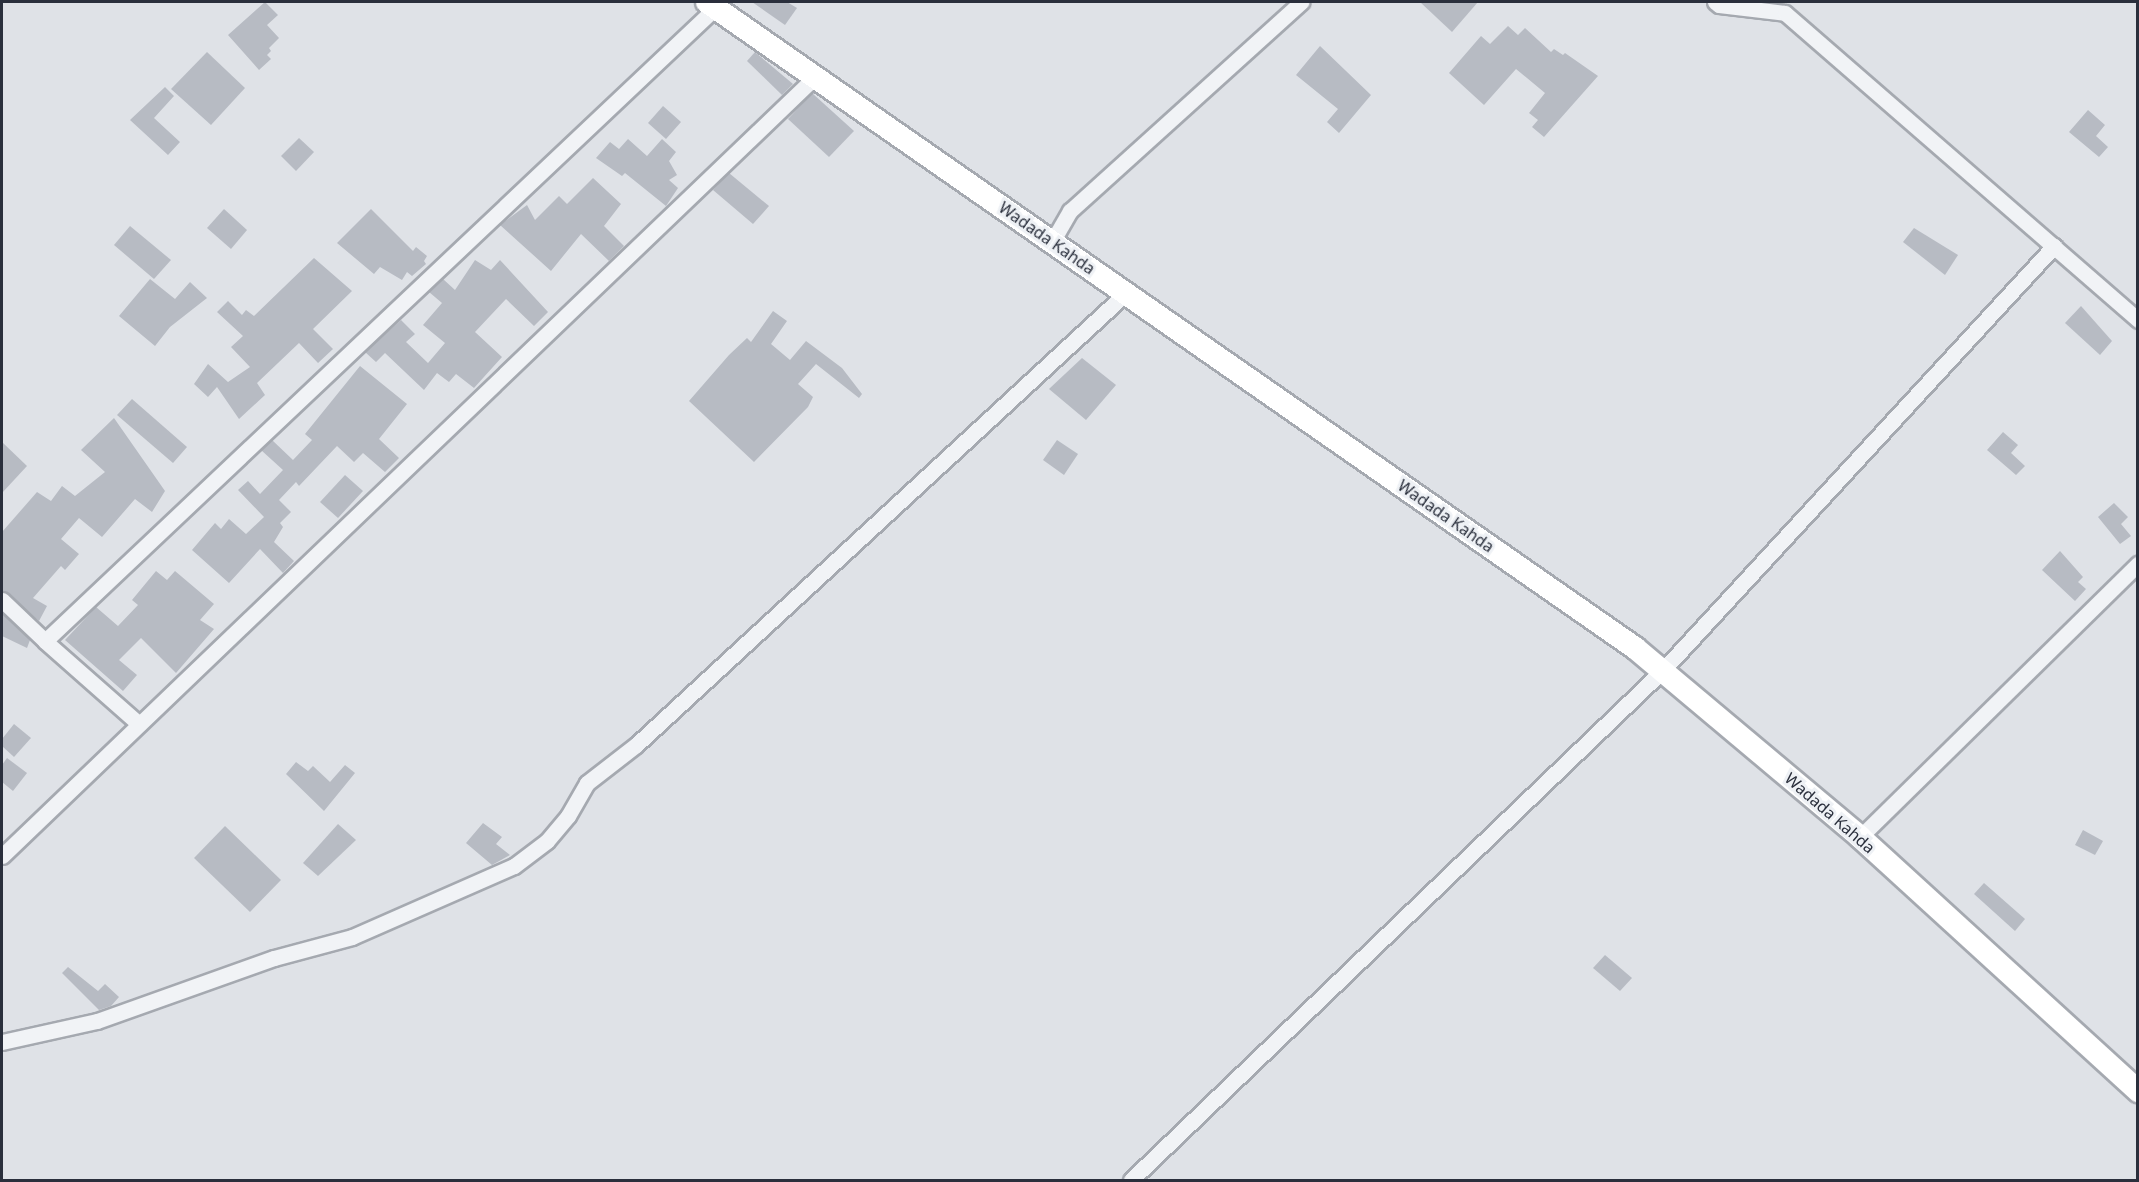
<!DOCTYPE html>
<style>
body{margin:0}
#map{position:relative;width:2139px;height:1182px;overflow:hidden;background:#dfe2e7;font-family:"Noto Sans",sans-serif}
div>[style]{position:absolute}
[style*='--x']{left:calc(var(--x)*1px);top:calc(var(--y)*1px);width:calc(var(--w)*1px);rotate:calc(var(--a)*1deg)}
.building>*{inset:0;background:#b7bbc3}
.roads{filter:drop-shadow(2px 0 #a5a9b0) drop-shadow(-2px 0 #a5a9b0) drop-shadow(0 2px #a5a9b0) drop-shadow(0 -2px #a5a9b0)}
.street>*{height:15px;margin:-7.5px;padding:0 7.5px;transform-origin:7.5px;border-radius:7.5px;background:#f1f3f6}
.secondary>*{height:22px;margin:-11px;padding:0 11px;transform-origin:11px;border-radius:11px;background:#fff}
span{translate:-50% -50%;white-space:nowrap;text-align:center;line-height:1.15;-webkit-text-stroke:6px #eef1f5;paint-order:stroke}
.street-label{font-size:16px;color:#2a2f3c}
.frame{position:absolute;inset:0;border:3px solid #2a2f3c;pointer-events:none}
</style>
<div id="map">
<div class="building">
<div style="clip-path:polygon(265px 2px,278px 15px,267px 25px,279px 38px,269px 48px,271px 51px,267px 55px,271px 59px,259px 70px,228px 35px)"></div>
<div style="clip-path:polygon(752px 2px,787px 2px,797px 8px,785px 25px)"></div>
<div style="clip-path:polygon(1420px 2px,1478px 2px,1452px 32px)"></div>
<div style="clip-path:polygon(1508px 26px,1518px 35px,1525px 28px,1551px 52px,1554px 49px,1563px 55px,1565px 53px,1598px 76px,1544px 137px,1532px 127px,1538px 120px,1529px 113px,1545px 93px,1516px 69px,1484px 105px,1449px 73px,1481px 36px,1490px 44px)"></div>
<div style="clip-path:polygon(1320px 46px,1371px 95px,1339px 133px,1327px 122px,1338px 109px,1296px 75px)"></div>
<div style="clip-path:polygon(207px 52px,245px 88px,211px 125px,171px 89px)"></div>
<div style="clip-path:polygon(755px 52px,793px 84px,782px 95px,747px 61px)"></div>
<div style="clip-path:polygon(165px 87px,174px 96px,154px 118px,180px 142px,168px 155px,130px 120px)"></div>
<div style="clip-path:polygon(812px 93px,854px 131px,829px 157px,788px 119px)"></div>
<div style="clip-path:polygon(663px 106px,681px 122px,666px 139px,648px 123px)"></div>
<div style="clip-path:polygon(2088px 110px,2105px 125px,2096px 136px,2108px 147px,2099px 157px,2069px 132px)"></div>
<div style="clip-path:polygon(299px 138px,314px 152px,296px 171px,281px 156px)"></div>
<div style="clip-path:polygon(628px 139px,647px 156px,662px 139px,676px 152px,669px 161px,677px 175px,669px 180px,678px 188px,666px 206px,625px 173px,622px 176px,596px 158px,610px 142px,619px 149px)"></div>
<div style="clip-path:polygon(729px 173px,769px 206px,753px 224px,713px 190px)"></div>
<div style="clip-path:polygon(593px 178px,621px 204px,604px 226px,624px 246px,609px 261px,581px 234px,551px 271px,500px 225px,527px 205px,535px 220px,559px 196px,567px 204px)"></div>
<div style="clip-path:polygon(224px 209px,247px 230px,231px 249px,207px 228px)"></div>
<div style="clip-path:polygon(371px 209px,413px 251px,416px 247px,427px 256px,424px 261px,426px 264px,412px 276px,407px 272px,402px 280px,380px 267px,374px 274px,337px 243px)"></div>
<div style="clip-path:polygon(130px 226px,171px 260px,154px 279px,114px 245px)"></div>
<div style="clip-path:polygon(1914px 228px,1958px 255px,1945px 275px,1903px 242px)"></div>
<div style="clip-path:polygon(314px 258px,352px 291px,313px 329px,333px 349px,318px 363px,299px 343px,257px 383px,265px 395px,239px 419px,217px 387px,208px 397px,194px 384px,208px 364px,228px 382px,250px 367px,231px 347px,243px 336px,217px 312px,228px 301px,242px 315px,246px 310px,254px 316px)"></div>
<div style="clip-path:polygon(475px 260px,491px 270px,500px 260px,548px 312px,534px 326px,506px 299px,475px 332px,502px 357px,474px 388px,456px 374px,449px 382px,437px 373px,424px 390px,385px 353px,376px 362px,365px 352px,401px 320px,415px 334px,406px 342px,428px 363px,445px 343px,423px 325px,442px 303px,429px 292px,443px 279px,455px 290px)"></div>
<div style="clip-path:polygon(150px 279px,175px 299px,190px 282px,207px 298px,170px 327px,155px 346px,119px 316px)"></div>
<div style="clip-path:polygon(2081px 306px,2112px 341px,2100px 355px,2065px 323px)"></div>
<div style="clip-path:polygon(773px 311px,787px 321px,771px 344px,790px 360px,806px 341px,842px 368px,862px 394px,859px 398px,816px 364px,798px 384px,813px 397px,808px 407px,754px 462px,689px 401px,729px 355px,747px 338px,751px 342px)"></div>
<div style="clip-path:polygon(1082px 358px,1116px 385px,1086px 420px,1049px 389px)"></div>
<div style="clip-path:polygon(360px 366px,407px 404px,379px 439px,399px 458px,385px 472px,363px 453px,354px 462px,337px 446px,299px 486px,296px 482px,279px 500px,291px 512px,280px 523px,283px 527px,274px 542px,294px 561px,283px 573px,260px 549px,229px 583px,192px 550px,215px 523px,221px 529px,229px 519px,246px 534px,264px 517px,238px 490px,248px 481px,260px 494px,283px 470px,261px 450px,272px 440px,293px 460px,312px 440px,305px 434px)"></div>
<div style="clip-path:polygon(132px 399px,187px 447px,173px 463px,117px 415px)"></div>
<div style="clip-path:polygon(114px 418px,165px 491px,152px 512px,135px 499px,102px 537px,79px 518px,61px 539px,79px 554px,65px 570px,61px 566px,33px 598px,47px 606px,39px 621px,2px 591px,2px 532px,37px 492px,51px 501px,62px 486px,75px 496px,105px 472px,81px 450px)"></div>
<div style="clip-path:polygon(2003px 432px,2018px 445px,2011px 453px,2025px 466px,2016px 475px,1987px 450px)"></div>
<div style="clip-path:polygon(1057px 440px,1078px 454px,1064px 475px,1043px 460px)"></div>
<div style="clip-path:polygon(2px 442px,27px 466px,2px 493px)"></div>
<div style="clip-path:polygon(345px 475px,363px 491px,338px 518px,320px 502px)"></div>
<div style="clip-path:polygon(2114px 503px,2128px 517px,2121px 524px,2131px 536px,2120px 544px,2098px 517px)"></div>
<div style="clip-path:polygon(2060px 551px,2083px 577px,2078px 582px,2086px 589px,2075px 601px,2042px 570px)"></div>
<div style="clip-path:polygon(156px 571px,167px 580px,175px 571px,214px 604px,200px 620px,214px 629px,176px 673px,141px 638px,119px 660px,137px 675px,123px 691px,65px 640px,96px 607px,118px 626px,138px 605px,132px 600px)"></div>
<div style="clip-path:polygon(2px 613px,30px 640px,27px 648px,2px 636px)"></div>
<div style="clip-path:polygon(14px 724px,31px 738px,14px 757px,2px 746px,2px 739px)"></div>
<div style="clip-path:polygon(7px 758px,27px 773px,13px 791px,2px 782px,2px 765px)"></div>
<div style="clip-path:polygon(296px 762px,308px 771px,313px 766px,330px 782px,345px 765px,355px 773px,324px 811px,286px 774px)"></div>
<div style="clip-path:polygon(483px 823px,502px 837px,496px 844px,510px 855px,492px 865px,466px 843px)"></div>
<div style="clip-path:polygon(338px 824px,356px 840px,318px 876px,303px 863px)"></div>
<div style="clip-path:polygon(225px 826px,281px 880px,250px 912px,194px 858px)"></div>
<div style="clip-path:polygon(2083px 830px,2103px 841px,2095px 855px,2075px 845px)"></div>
<div style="clip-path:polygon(1984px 883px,2025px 919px,2015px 931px,1974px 894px)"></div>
<div style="clip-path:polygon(1605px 955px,1632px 978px,1620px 991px,1593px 968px)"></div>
<div style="clip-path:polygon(68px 967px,98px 991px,105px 984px,119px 997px,111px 1006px,99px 1010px,62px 973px)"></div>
</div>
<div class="roads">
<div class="street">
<div style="--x:1715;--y:2;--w:5;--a:37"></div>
<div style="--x:1719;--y:5;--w:66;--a:6.9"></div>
<div style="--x:1785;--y:13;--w:468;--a:41"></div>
<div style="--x:1052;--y:242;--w:36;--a:-60"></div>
<div style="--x:1070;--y:211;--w:312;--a:-42.1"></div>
<div style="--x:2;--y:600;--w:59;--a:43.6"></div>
<div style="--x:139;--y:724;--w:125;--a:-138.6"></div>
<div style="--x:45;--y:641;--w:922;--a:-43.37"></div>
<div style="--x:1860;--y:837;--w:390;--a:-44.5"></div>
<div style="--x:2;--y:856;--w:1126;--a:-43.78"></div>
<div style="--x:2;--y:1042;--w:97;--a:-12.5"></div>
<div style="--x:97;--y:1021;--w:188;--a:-19.6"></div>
<div style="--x:274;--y:958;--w:81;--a:-15.1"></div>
<div style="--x:352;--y:937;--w:177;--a:-23.7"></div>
<div style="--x:514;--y:866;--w:41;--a:-37.1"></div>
<div style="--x:547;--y:841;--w:33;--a:-50"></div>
<div style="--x:568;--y:816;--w:38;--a:-60"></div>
<div style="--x:587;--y:783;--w:62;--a:-37.8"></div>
<div style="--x:636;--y:745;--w:667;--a:-42.69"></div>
<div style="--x:1131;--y:1180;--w:737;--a:-43.79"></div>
<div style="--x:1663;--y:670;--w:577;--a:-47.32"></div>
</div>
<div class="secondary">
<div style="--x:707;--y:2;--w:1131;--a:34.84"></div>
<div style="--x:1635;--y:648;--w:294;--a:40"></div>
<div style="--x:1860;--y:837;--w:377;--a:42.4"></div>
</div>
</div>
<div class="street-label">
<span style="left:1047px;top:238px;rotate:35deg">Wadada Kahda</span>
<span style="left:1446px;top:516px;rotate:35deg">Wadada Kahda</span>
<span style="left:1830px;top:813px;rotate:41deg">Wadada Kahda</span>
</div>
<div class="frame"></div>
</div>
